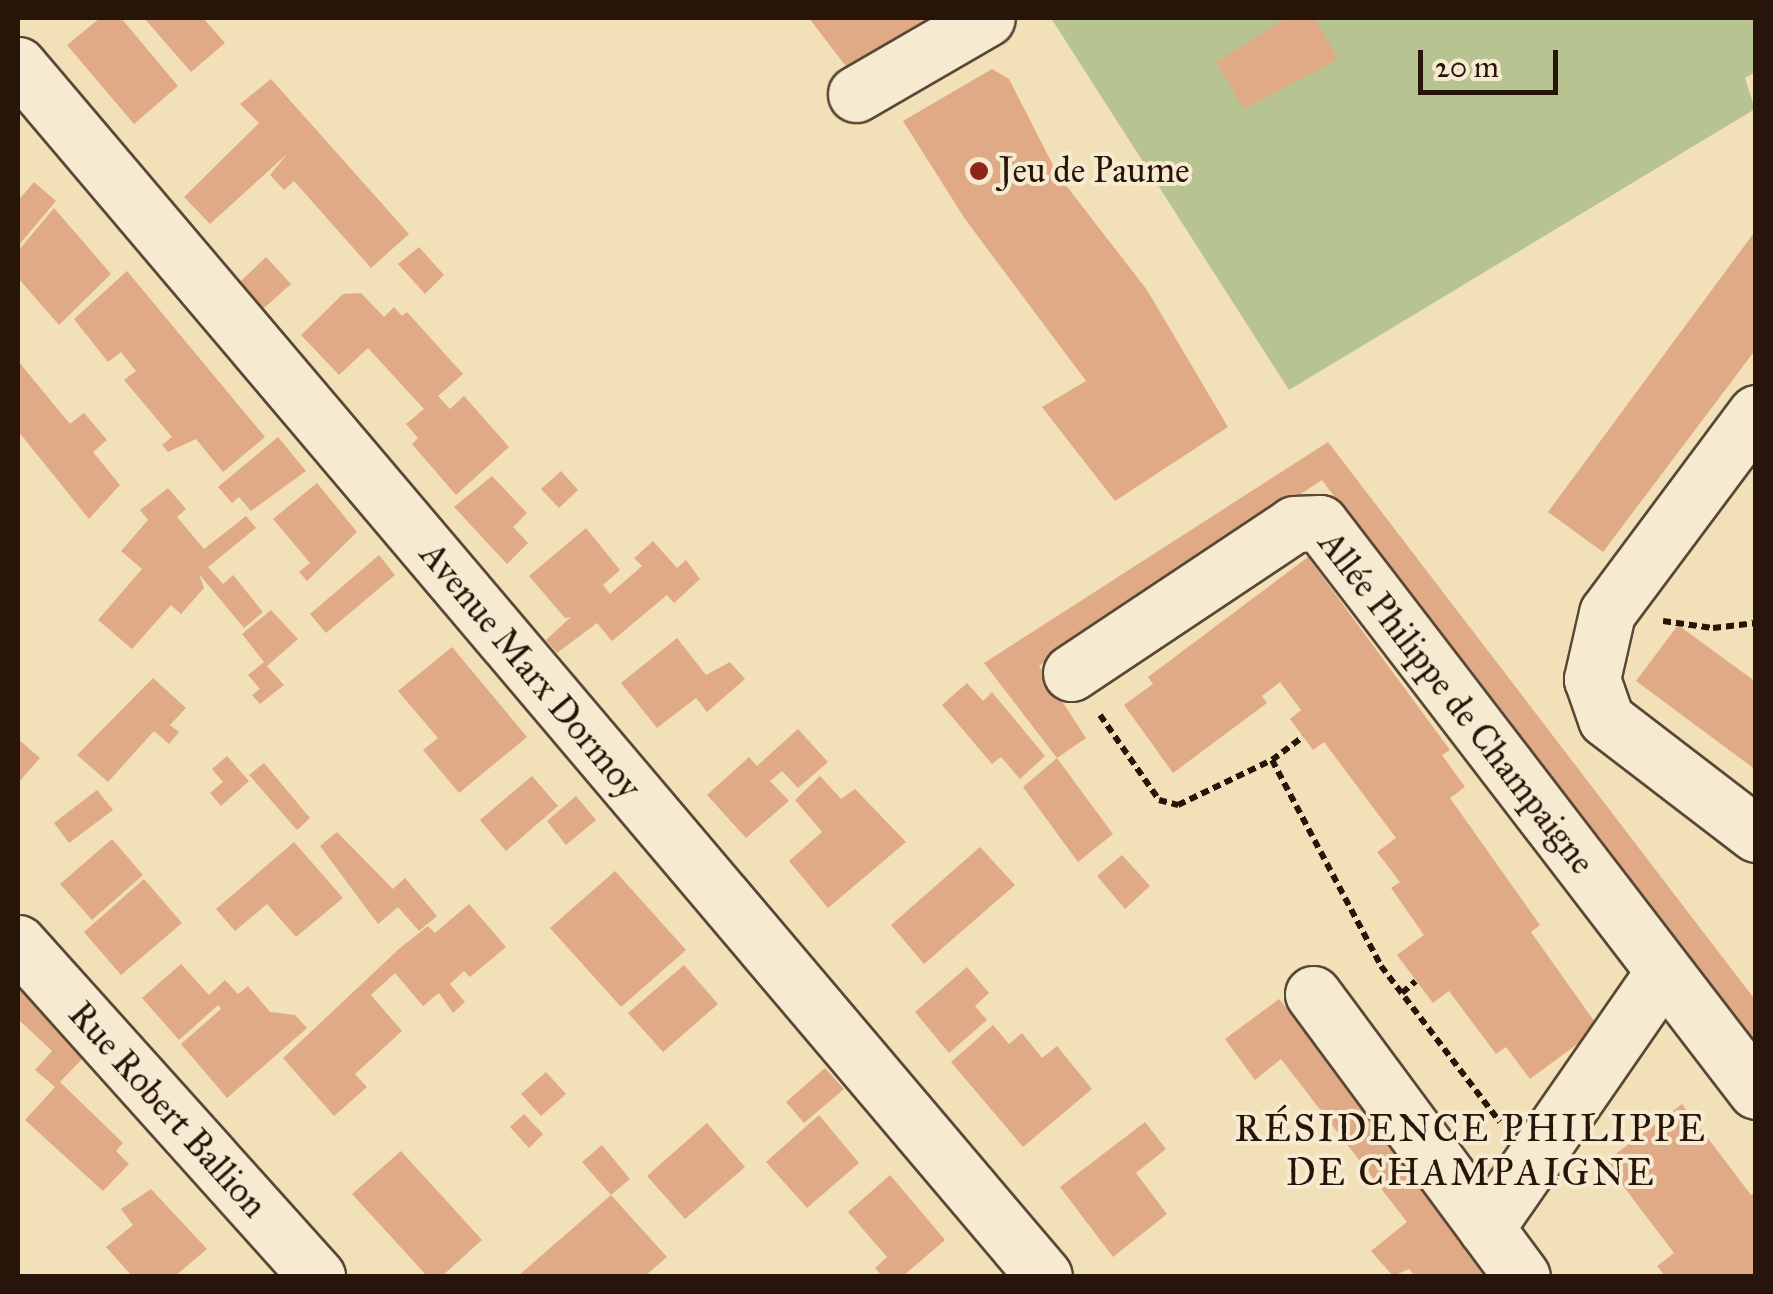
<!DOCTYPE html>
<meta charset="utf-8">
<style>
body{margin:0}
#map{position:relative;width:1773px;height:1294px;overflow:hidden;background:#f1e0b8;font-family:"IM FELL Great Primer",serif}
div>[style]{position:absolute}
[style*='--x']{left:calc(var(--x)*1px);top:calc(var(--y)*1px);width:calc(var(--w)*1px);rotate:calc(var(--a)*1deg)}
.green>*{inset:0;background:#b7c391}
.building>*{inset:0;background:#e1aa87}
.path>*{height:6px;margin-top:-3px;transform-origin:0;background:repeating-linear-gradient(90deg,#27150a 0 8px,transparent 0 13px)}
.roads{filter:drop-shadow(2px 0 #5a4836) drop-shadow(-2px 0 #5a4836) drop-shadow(0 2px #5a4836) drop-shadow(0 -2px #5a4836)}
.minor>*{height:55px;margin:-27.5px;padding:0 27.5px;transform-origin:27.5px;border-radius:27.5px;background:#f6ebd1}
.dots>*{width:28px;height:28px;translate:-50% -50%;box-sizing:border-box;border:5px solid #f6ebd1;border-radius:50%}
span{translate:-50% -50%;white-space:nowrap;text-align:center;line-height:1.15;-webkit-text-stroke:8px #f6ebd1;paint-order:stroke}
.poi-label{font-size:35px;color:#27150a}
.left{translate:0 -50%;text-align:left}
.street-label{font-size:35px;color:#27150a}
.neighbourhood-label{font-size:38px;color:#27150a;letter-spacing:2.5px}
.frame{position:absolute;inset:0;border:20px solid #27150a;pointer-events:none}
.scale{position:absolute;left:1418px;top:50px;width:140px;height:45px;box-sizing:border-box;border:5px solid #27150a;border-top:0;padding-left:12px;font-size:30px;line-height:35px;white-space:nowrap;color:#27150a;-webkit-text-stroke:8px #f6ebd1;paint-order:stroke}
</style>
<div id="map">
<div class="green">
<div style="clip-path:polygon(1051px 18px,1755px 18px,1755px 72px,1745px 78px,1755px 109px,1289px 390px)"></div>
</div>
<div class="building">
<div style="clip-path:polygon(100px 18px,121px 18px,178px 86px,134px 124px,67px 45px)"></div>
<div style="clip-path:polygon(144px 18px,203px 18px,225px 43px,191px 72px)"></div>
<div style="clip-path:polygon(809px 18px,935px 18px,848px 69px)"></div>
<div style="clip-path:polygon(1287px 18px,1314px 18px,1338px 59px,1244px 109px,1216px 62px)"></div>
<div style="clip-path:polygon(992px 69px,1009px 79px,1058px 175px,1147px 290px,1228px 427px,1115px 501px,1042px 407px,1086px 381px,965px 219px,903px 121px)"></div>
<div style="clip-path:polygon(271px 79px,409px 234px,371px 268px,294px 181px,284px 190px,270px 175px,287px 154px,210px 224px,184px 197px,259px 123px,240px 104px)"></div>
<div style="clip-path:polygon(34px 182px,56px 201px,18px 246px,18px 201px)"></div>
<div style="clip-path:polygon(54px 208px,111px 274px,59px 325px,18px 278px,18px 251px)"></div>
<div style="clip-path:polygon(1756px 230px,1756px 349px,1603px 552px,1548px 512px)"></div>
<div style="clip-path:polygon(419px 247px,444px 275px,425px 294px,398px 264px)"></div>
<div style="clip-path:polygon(266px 257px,291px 284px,263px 309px,241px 281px)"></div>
<div style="clip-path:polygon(127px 271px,265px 437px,223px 472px,196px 439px,168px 452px,162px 445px,172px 437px,124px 380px,136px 371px,121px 352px,108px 362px,74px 319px)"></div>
<div style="clip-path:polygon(361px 293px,384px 317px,394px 307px,402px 316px,407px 312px,463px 374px,438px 396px,450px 409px,464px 396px,509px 447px,456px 495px,412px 444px,418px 438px,406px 424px,424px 409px,368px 348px,339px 375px,301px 335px,343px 294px)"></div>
<div style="clip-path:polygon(18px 361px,70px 424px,84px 413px,107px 440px,93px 452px,120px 485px,89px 519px,18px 431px)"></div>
<div style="clip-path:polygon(278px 437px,306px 471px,251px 511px,239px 497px,232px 503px,218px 487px)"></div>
<div style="clip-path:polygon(1328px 442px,1756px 1001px,1756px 1062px,1322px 480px,1039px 666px,1086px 738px,1057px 758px,984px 663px)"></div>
<div style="clip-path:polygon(561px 471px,578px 490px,559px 508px,541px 489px)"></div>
<div style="clip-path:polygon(492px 476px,527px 513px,513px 527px,528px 543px,507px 564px,454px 507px)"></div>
<div style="clip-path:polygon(317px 483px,357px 532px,307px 581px,299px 572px,310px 563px,273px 519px)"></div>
<div style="clip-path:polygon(168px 488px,186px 509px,177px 517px,204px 549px,246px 516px,256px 528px,208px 567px,223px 584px,233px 575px,263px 612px,244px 628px,199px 574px,204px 588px,181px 614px,171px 605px,132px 649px,98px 620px,142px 569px,121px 551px,148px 520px,140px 510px)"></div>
<div style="clip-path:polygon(586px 528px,620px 570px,603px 585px,610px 594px,642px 566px,634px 558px,653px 541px,677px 568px,686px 560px,700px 579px,674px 603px,667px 595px,612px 641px,597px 623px,557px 653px,546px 640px,571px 617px,565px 618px,529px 576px)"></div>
<div style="clip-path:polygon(379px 555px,395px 575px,326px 633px,310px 614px)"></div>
<div style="clip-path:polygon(1308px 557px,1450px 750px,1442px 755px,1465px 787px,1450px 798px,1540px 925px,1531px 932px,1599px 1028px,1530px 1079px,1506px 1047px,1496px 1054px,1449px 991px,1433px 1003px,1397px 955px,1424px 935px,1391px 888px,1400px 882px,1377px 852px,1396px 838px,1324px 742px,1313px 750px,1290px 719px,1301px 710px,1280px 682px,1262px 696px,1267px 703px,1173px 773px,1124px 705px,1153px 684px,1148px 677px)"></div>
<div style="clip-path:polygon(271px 610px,298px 639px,267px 666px,284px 685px,260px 704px,252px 695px,260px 689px,248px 675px,264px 662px,242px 634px)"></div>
<div style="clip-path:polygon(1678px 625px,1756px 682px,1756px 770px,1636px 681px)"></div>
<div style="clip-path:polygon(677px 638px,706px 675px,730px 662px,745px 679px,707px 712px,696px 698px,657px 728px,621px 683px)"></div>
<div style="clip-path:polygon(452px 647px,527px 737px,459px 793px,423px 750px,438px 738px,398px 691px)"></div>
<div style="clip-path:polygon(153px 678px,186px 708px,170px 725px,179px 732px,169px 744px,154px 731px,108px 782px,77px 755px)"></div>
<div style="clip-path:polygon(967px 683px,983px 701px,992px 692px,1045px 756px,1020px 779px,1001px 757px,992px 764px,942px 705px)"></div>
<div style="clip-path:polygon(798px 729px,828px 762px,798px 788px,782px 771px,770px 781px,789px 801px,746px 838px,707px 795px,749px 757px,757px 766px)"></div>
<div style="clip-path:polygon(18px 739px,40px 758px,18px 783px)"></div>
<div style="clip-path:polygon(227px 756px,249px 781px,221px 806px,210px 793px,223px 782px,212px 769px)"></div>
<div style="clip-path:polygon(1057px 758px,1113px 834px,1078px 862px,1023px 787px)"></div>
<div style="clip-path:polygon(264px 763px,310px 818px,297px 830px,249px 775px)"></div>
<div style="clip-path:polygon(532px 776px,558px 806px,506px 851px,480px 820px)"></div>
<div style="clip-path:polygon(820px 776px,841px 799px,855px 789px,906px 842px,828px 908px,789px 861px,822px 832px,795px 800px)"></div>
<div style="clip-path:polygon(97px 790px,113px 810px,69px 843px,54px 823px)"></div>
<div style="clip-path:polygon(576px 796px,596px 820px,566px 845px,547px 821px)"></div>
<div style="clip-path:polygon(337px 832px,393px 889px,405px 878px,437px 916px,419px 931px,398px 907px,378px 924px,320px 846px)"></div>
<div style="clip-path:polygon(112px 839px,143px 875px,92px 920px,60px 884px)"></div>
<div style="clip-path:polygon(294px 842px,343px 898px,296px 937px,267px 904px,235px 931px,216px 909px)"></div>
<div style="clip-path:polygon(980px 847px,1015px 885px,924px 964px,891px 925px)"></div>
<div style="clip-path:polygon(1122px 855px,1150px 886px,1125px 909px,1097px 876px)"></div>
<div style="clip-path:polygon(615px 871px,686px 950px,621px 1007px,550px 928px)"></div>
<div style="clip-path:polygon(144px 879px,182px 923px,121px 975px,84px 932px)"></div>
<div style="clip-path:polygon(469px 904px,506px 947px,470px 977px,464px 971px,450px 984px,465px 1002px,453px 1013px,439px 993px,423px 1006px,395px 973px,371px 995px,402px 1031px,355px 1074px,367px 1087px,334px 1116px,283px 1058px,400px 948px,428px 926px,435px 933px)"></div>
<div style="clip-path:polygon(181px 964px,209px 995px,225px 980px,238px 994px,248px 986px,270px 1012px,295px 1015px,307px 1028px,227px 1098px,181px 1044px,221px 1009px,218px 1005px,179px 1040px,142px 998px)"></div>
<div style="clip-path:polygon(684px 965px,718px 1004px,663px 1052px,628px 1013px)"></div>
<div style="clip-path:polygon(967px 967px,989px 993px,975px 1006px,987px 1020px,949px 1053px,915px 1012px)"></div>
<div style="clip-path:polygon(18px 987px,82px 1059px,60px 1082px,123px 1143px,116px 1151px,129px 1164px,103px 1191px,25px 1120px,55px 1087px,35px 1070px,52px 1051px,18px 1019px)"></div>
<div style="clip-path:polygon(1279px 999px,1499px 1276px,1415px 1276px,1409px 1269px,1393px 1276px,1371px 1251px,1407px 1222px,1281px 1059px,1255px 1080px,1225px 1039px)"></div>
<div style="clip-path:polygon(993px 1025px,1009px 1044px,1022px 1033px,1042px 1058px,1057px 1046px,1092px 1089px,1023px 1147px,951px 1062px)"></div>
<div style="clip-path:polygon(825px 1068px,844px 1089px,804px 1123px,786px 1102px)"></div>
<div style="clip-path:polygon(546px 1072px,566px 1094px,541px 1116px,521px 1094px)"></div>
<div style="clip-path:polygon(1682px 1104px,1751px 1195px,1756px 1192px,1756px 1276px,1665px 1276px,1657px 1266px,1674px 1253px,1605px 1162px)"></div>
<div style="clip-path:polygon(524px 1114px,543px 1134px,529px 1148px,510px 1127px)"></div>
<div style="clip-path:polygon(819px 1115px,859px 1163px,807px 1208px,766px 1162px)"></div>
<div style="clip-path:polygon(1145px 1122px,1166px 1149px,1136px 1173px,1167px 1214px,1113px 1257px,1060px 1187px)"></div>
<div style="clip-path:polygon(707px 1123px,745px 1167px,685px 1219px,647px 1176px)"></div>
<div style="clip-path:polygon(602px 1145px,630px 1179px,611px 1195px,582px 1162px)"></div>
<div style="clip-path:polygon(401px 1151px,482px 1240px,442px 1276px,427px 1276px,352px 1194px)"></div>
<div style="clip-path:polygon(890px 1175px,945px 1240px,903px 1276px,882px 1276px,875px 1268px,887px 1257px,848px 1212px)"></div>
<div style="clip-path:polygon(151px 1189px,207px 1249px,175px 1276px,132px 1276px,106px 1247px,133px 1225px,121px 1209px)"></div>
<div style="clip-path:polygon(611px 1195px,667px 1257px,645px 1276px,518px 1276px)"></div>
</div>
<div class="path">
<div style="--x:1663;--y:621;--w:50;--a:8"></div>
<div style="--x:1713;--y:628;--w:43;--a:-6.6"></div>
<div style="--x:1100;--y:715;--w:103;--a:55.2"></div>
<div style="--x:1159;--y:800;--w:20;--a:15"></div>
<div style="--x:1178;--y:805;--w:104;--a:-25.6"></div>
<div style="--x:1272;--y:760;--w:233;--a:62.1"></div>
<div style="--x:1381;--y:966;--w:196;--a:52.7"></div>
<div style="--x:1272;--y:760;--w:39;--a:-37"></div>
<div style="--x:1402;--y:993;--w:18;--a:-41"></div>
</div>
<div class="roads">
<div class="minor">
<div style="--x:18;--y:65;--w:1587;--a:49.73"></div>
<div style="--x:856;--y:94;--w:151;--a:-30.1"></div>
<div style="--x:1756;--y:413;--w:249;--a:126.7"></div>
<div style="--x:1607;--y:613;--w:68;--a:102.8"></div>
<div style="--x:1592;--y:679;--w:42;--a:70.7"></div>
<div style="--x:1606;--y:719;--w:189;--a:37.5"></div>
<div style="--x:1071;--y:673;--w:268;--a:-33.7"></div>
<div style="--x:1294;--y:524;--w:26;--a:-2"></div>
<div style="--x:1320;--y:523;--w:716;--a:52.49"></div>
<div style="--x:18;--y:943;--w:448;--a:48.1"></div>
<div style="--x:1313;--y:994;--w:351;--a:53.5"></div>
<div style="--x:1486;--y:1228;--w:311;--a:-55.3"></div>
</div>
</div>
<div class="dots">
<div style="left:979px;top:171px;background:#8f2418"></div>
</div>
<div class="poi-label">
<span class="left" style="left:999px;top:171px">Jeu de Paume</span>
</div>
<div class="street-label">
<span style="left:530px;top:671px;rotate:50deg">Avenue Marx Dormoy</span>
<span style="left:1456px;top:703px;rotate:52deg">Allée Philippe de Champaigne</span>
<span style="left:167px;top:1110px;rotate:48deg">Rue Robert Ballion</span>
</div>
<div class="neighbourhood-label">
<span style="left:1471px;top:1151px">RÉSIDENCE PHILIPPE<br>DE CHAMPAIGNE</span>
</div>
<div class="frame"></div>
<div class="scale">20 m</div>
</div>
